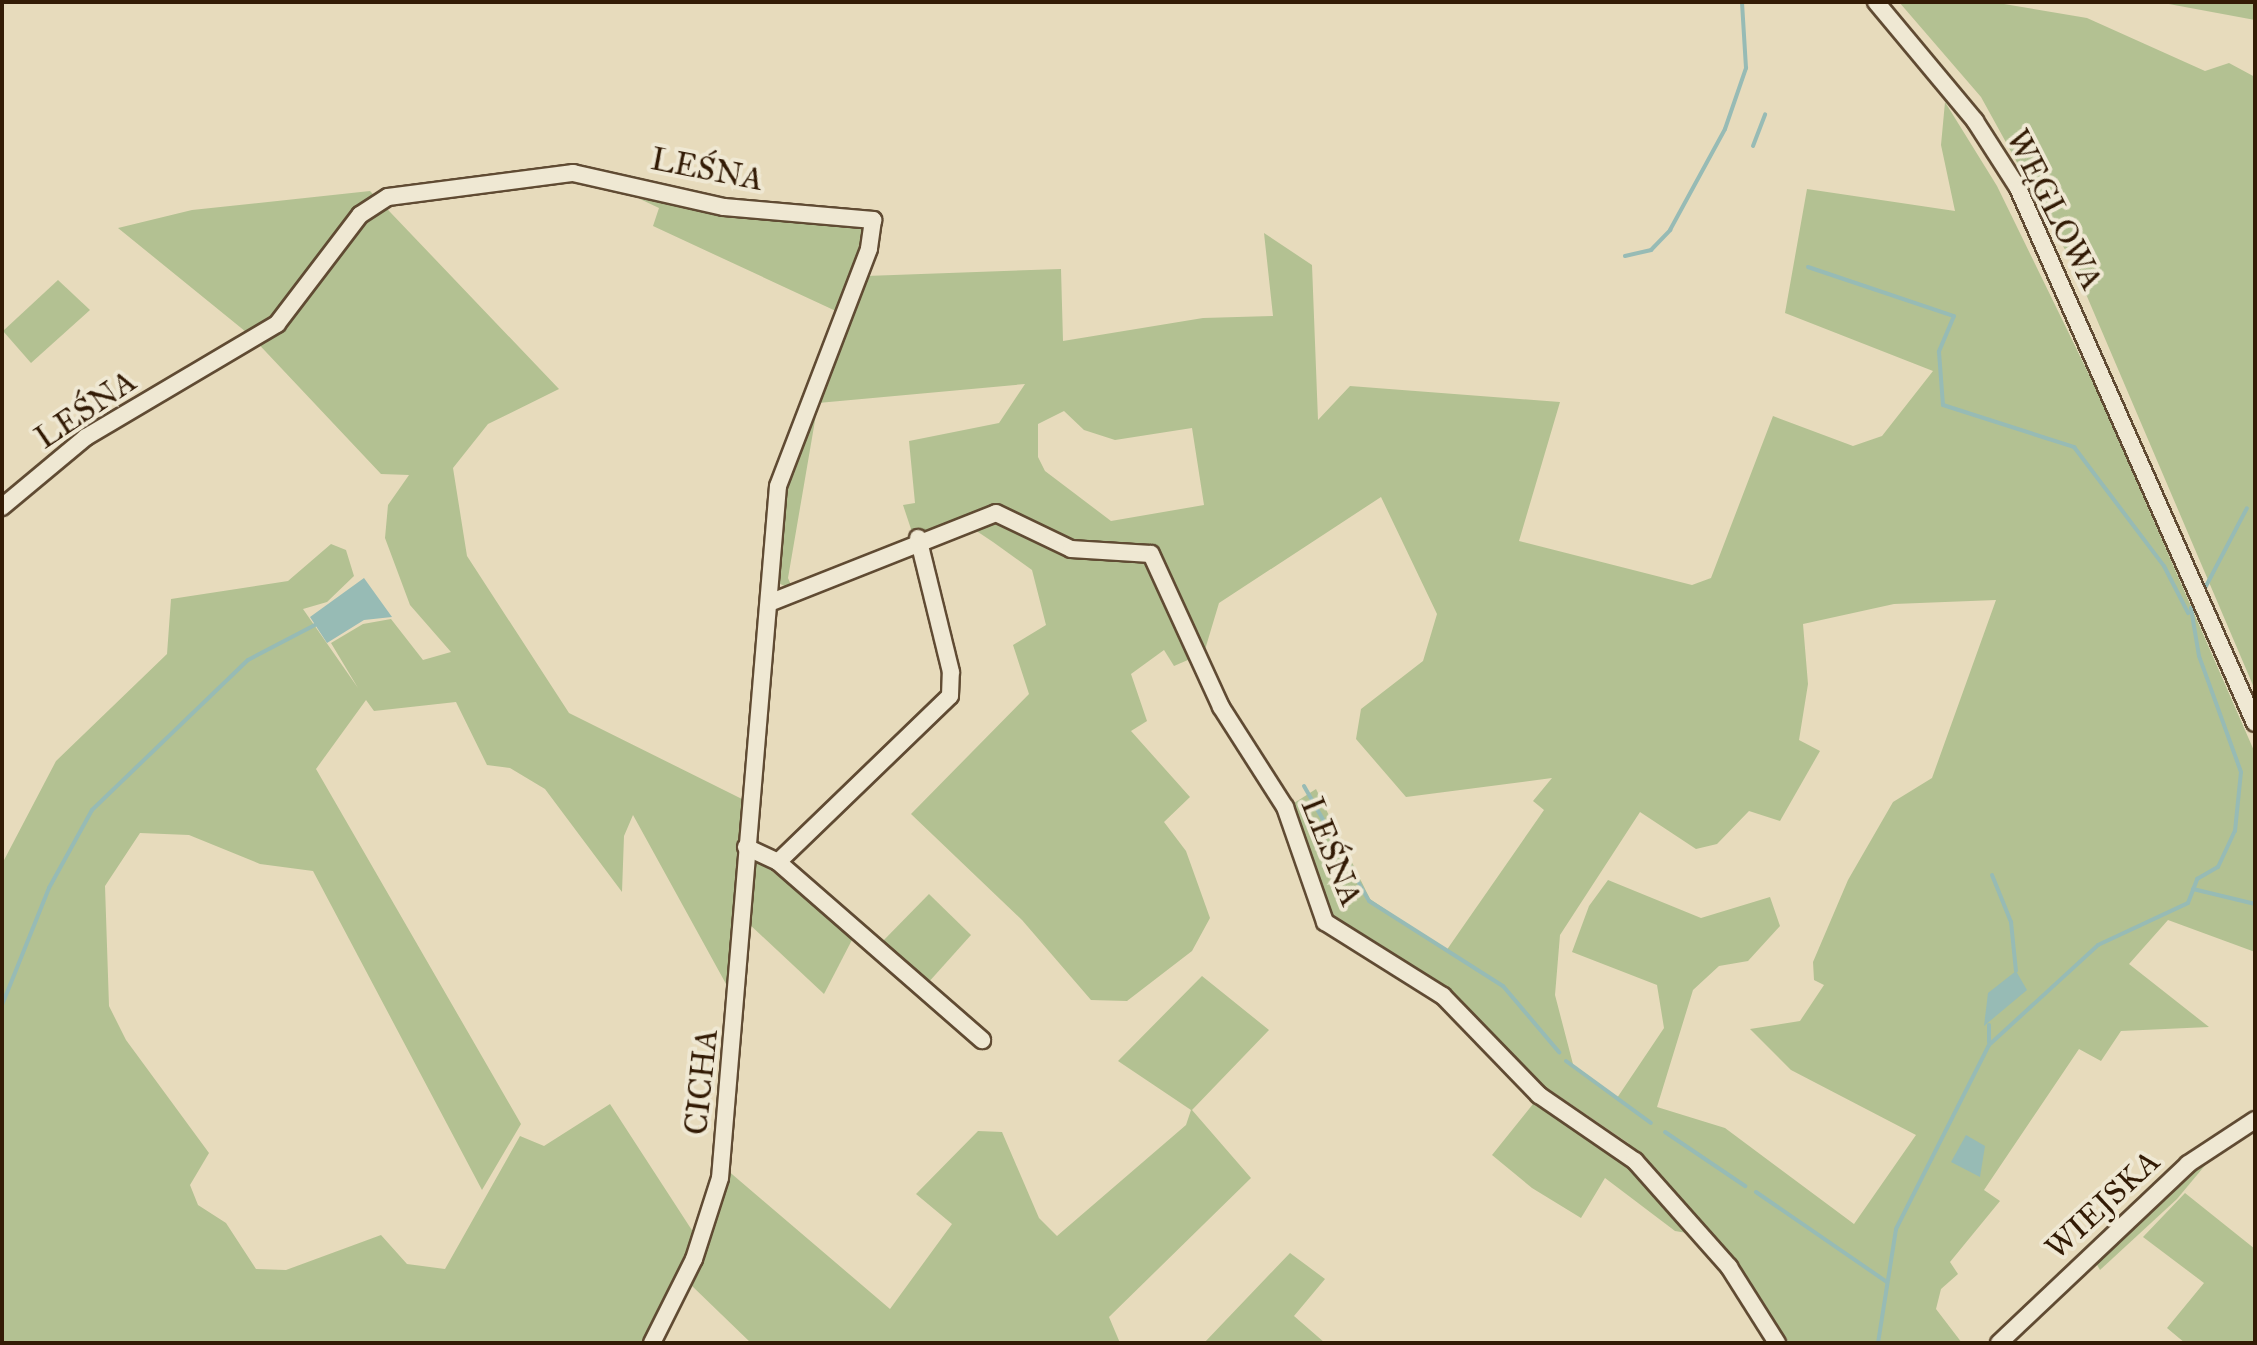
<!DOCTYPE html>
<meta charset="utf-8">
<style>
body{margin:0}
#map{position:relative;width:2257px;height:1345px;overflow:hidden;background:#e7dbbc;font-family:"IM FELL Great Primer",serif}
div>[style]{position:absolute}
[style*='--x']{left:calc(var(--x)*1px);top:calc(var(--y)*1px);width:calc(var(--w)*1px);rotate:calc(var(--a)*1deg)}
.green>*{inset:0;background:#b3c192}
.water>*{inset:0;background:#97bbb5}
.stream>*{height:4px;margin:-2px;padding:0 2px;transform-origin:2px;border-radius:2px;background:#97bbb5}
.roads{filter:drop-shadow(2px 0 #604b33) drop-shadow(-2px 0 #604b33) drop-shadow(0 2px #604b33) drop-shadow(0 -2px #604b33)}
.minor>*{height:16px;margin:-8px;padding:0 8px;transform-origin:8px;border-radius:8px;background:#efe8d3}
span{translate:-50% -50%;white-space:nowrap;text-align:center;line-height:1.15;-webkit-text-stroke:8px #efe8d3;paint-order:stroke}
.street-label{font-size:32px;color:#331b05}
.frame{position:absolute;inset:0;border:4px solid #331b05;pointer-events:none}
</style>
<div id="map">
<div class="green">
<div style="clip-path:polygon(1899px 2px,1992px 2px,2087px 18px,2205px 71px,2229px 63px,2255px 77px,2255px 690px,2074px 266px,1981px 97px)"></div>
<div style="clip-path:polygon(2158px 2px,2255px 2px,2255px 20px)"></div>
<div style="clip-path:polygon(evenodd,1945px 102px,1997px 186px,2098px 393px,2255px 753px,2255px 952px,2168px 920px,2129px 964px,2209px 1027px,2121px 1031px,2101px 1061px,2079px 1049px,1984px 1190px,2000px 1201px,1950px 1262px,1958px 1274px,1941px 1289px,1936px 1309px,1962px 1343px,1781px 1343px,1628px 1143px,1515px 1066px,1437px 982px,1326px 915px,1291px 805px,1316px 789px,1370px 899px,1446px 951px,1544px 810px,1533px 801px,1552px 778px,1406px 797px,1356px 739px,1361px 709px,1423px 661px,1437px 614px,1381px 497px,1219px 603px,1204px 653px,1174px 666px,1164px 650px,1131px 674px,1147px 721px,1131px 731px,1190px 797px,1164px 822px,1186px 851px,1210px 918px,1192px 951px,1127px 1001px,1091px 1000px,1022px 920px,911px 814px,1029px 694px,1013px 645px,1046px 625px,1032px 570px,993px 542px,975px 530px,926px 546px,912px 532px,903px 505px,915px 503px,909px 441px,999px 423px,1025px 384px,818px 403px,788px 578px,793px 590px,776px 582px,781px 496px,866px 276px,1061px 269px,1063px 341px,1203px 318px,1273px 316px,1264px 233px,1312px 265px,1318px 420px,1350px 386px,1560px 402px,1519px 541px,1692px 585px,1711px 578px,1773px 416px,1853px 446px,1882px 436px,1933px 371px,1785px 313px,1807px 189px,1955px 211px,1941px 145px,1945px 102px,1064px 411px,1084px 430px,1115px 440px,1192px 428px,1204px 505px,1111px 521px,1045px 471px,1038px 457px,1038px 424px,1064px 411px,1945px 102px,1996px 600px,1932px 778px,1893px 802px,1848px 880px,1813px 962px,1814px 980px,1824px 985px,1800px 1021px,1750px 1029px,1791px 1070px,1916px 1135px,1854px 1224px,1725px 1128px,1657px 1107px,1693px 990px,1719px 966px,1748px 961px,1780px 926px,1770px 897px,1701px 918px,1608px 880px,1589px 906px,1572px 952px,1657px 985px,1664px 1028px,1617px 1098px,1574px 1068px,1555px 995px,1560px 935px,1640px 812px,1696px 849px,1717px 844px,1749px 811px,1780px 821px,1820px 751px,1799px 740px,1808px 684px,1803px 624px,1894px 604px,1996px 600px)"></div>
<div style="clip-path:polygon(640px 190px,838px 217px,870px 230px,838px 312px,653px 226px,659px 208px,640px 199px)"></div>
<div style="clip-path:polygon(370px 191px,559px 389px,488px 424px,453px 468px,467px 556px,569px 713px,742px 799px,731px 993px,633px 815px,624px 836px,622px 892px,545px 789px,510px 768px,487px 765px,456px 702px,374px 711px,366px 700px,316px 769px,521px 1124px,482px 1190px,313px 871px,260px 864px,189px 835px,140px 833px,105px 886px,109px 1006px,126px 1040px,209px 1153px,190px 1185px,198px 1205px,226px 1223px,256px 1269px,286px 1270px,381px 1235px,407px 1264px,445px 1269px,520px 1136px,544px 1146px,610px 1104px,697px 1238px,643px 1343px,2px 1343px,2px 864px,56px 761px,167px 654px,171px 599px,288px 581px,331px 544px,346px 550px,354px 576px,327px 602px,303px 609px,358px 688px,331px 643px,363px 624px,391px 619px,423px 660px,451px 652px,410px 605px,385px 538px,388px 505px,409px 475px,381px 474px,251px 336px,118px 228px,192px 210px)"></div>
<div style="clip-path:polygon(58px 280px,90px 310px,31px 363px,3px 331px)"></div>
<div style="clip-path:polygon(753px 856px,854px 936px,824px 994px,747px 922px)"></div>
<div style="clip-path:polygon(929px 894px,971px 935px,927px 984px,881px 943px)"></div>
<div style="clip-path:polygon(1202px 976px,1269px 1030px,1192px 1110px,1251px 1178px,1109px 1317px,1120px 1343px,751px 1343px,691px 1285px,726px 1169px,890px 1309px,952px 1224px,916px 1194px,978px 1131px,1002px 1132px,1039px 1218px,1057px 1236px,1186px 1125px,1191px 1110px,1118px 1061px)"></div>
<div style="clip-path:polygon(1533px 1104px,1621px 1158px,1693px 1234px,1675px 1231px,1605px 1178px,1581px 1218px,1532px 1188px,1492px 1155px)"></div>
<div style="clip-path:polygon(2212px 1157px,2177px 1199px,2100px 1270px,2096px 1263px)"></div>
<div style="clip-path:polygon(2185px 1193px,2255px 1249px,2255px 1343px,2185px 1343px,2167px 1328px,2204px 1283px,2143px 1237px)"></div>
<div style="clip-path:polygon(1290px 1253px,1325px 1279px,1294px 1316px,1325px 1343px,1204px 1343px)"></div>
</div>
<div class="water">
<div style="clip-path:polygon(364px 578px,392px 617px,364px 620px,327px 643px,310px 617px)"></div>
<div style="clip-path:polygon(2016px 971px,2027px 990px,1984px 1026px,1988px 993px)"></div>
<div style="clip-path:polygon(1966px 1135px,1985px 1146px,1980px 1177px,1951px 1162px)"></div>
</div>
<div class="stream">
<div style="--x:1753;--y:146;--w:34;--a:-69"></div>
<div style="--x:1625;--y:256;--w:27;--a:-13"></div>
<div style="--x:1651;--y:250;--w:28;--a:-46"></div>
<div style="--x:1670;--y:230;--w:115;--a:-61.4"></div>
<div style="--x:1725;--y:129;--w:65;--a:-71"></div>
<div style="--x:1746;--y:68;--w:66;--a:-93.5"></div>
<div style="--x:1808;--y:267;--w:154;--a:18.6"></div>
<div style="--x:1954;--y:316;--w:39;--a:113"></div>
<div style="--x:1939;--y:352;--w:53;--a:85.7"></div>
<div style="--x:1943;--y:405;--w:138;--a:17.8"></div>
<div style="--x:2074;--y:447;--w:149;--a:52.9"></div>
<div style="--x:2164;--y:566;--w:53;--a:62.9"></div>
<div style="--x:2205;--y:588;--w:90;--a:-62.3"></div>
<div style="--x:1304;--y:786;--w:132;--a:60.5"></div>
<div style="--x:1369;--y:901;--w:159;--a:32.4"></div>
<div style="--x:1503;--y:986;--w:87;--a:49.7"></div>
<div style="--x:1992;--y:875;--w:51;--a:68"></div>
<div style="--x:2011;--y:922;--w:49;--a:84.2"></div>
<div style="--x:2193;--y:889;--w:64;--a:13.6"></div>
<div style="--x:2;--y:1005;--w:126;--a:-68.1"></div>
<div style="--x:49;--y:888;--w:89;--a:-61.1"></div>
<div style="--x:92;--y:810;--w:216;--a:-43.9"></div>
<div style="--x:248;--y:660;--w:76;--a:-27.6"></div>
<div style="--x:1989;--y:1025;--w:17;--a:90"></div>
<div style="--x:1566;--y:1061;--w:105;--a:36.1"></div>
<div style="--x:1665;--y:1132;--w:97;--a:34"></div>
<div style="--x:1756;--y:1192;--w:159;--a:34.5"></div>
<div style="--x:1878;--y:1343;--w:115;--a:-81"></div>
<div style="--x:1896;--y:1229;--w:206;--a:-63.2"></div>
<div style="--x:1989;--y:1045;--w:148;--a:-42.5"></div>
<div style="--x:2098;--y:945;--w:99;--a:-25"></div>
<div style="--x:2188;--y:903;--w:26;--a:-69"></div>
<div style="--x:2197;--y:879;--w:24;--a:-30"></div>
<div style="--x:2218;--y:867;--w:40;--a:-65"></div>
<div style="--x:2235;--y:831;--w:59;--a:-84.2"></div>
<div style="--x:2241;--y:772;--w:123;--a:-109.9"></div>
<div style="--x:2199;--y:656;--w:49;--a:-99.5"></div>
</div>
<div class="roads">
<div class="minor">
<div style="--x:1876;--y:2;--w:155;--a:50.2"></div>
<div style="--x:1975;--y:121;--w:80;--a:57.3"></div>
<div style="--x:2018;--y:188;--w:585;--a:66.11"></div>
<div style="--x:2;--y:507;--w:109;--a:-39.8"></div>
<div style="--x:86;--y:437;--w:222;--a:-30.6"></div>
<div style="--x:277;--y:324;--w:137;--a:-52.7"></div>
<div style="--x:360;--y:215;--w:33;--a:-33"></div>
<div style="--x:388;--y:197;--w:187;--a:-7.4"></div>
<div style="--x:573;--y:173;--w:155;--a:12.7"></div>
<div style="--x:724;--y:207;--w:150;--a:5"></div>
<div style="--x:873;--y:220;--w:29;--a:98"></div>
<div style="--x:869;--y:249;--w:254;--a:111"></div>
<div style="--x:778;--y:486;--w:694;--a:94.79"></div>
<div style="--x:720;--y:1178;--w:85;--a:107.8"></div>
<div style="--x:694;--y:1259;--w:94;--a:116.6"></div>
<div style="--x:769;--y:603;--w:244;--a:-21.6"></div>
<div style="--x:996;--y:513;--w:83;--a:25.6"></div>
<div style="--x:1071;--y:549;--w:80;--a:3.6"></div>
<div style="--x:1151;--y:554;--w:168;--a:65.4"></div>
<div style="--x:1221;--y:707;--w:119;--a:57.4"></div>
<div style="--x:1285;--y:807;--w:122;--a:70.8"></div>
<div style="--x:1325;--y:922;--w:139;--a:32.1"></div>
<div style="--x:1443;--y:996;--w:138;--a:45.9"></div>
<div style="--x:1539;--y:1095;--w:116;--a:34.5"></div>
<div style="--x:1635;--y:1161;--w:142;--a:48.4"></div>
<div style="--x:1729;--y:1267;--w:90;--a:57.7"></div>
<div style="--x:746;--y:847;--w:35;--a:25"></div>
<div style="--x:778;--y:862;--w:271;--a:41.1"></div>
<div style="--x:778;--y:862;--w:239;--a:-44"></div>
<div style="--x:950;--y:696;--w:24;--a:-88"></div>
<div style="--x:951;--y:672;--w:138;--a:-103.8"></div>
<div style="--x:1999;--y:1343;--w:260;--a:-43.4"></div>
<div style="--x:2188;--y:1164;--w:80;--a:-33.3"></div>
</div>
</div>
<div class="street-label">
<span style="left:707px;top:170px;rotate:11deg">LEŚNA</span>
<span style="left:2054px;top:210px;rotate:63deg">WĘGLOWA</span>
<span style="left:86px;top:410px;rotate:-34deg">LEŚNA</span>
<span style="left:1331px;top:852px;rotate:68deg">LEŚNA</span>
<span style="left:702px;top:1082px;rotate:-84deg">CICHA</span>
<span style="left:2103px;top:1205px;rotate:-43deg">WIEJSKA</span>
</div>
<div class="frame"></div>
</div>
